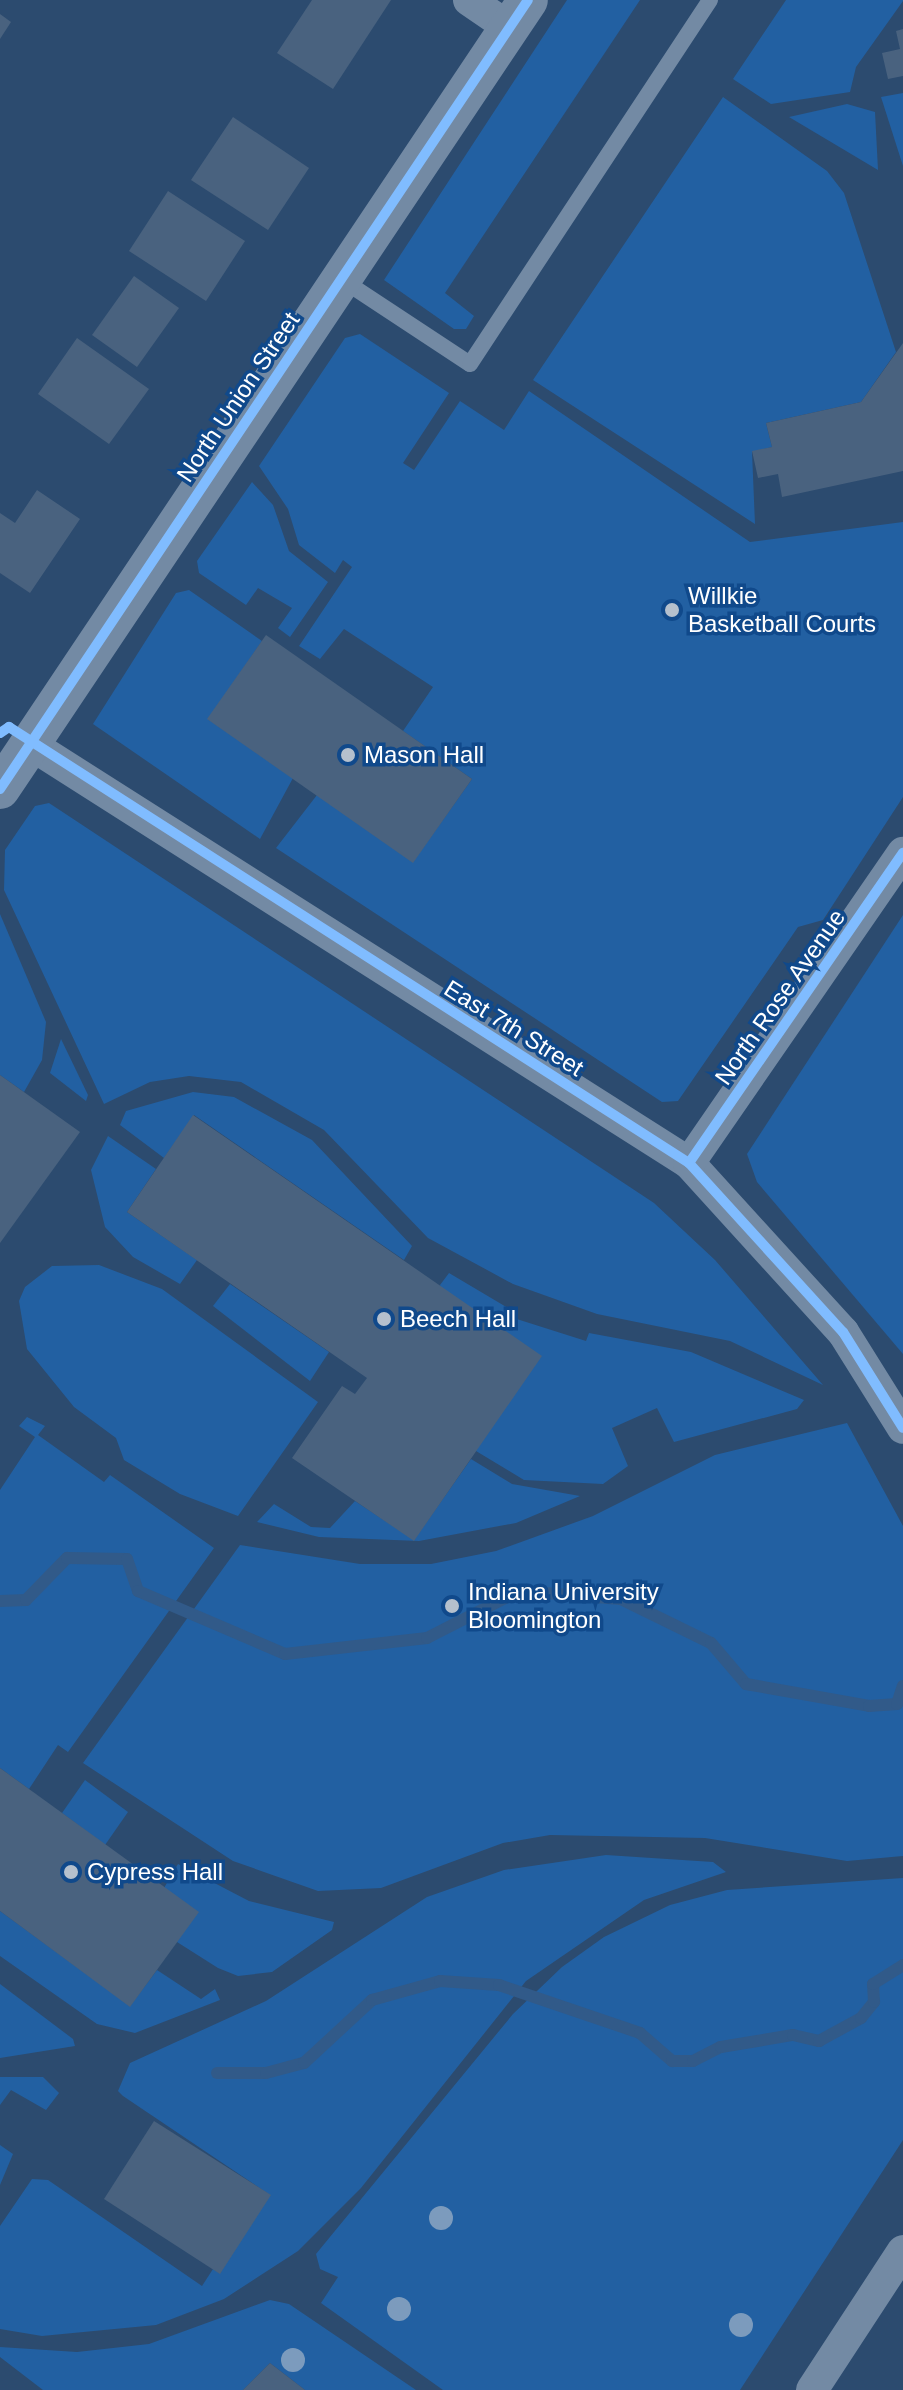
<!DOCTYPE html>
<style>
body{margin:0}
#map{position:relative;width:903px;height:2390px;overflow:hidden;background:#2c4b6f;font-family:Helvetica,sans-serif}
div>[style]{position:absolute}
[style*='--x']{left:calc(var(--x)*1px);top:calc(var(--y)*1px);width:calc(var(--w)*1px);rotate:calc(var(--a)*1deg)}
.green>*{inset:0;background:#2260a2}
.stream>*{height:12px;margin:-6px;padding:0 6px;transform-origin:6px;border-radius:6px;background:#315a89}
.building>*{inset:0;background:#49627f}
.service>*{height:16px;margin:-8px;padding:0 8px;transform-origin:8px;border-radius:8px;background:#738aa4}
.minor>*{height:32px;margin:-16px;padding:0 16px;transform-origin:16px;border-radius:16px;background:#738aa4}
.tertiary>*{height:40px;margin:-20px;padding:0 20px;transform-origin:20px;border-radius:20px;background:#738aa4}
.cycleway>*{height:10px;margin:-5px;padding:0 5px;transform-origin:5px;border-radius:5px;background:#80bcff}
.trees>*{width:24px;height:24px;margin:-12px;border-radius:50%;background:#7c9bbd}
.dots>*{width:22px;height:22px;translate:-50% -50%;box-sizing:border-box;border:4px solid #10498b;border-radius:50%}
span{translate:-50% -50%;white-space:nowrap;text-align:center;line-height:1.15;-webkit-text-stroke:7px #10498b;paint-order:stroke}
.street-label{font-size:24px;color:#fff}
.poi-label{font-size:24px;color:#fff}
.left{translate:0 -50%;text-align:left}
</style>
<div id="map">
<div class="green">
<div style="clip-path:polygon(567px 0,640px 0,445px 293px,474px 316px,466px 329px,454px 329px,384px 280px)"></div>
<div style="clip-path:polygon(786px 0,903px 0,903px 1px,856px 67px,850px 92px,771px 104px,733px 79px)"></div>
<div style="clip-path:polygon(903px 93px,903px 166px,881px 97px)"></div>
<div style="clip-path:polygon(723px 97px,827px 171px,844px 193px,896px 352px,861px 402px,766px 423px,772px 447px,752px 452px,755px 524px,533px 380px)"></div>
<div style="clip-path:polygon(847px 104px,875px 112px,878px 170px,789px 117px)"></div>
<div style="clip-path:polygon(360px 334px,449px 393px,403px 463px,414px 470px,460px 401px,504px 430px,529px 391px,750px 542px,903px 522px,903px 797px,823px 920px,798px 927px,678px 1101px,662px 1102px,276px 848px,317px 795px,413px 862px,472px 779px,403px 731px,433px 687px,344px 629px,320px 659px,299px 646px,352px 567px,343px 560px,335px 573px,299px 545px,288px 509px,259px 466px,345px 338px)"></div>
<div style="clip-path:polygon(252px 482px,273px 505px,289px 551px,328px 582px,290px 637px,278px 628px,292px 608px,258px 588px,246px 605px,199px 573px,197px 561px)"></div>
<div style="clip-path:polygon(189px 590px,262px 641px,208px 719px,293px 778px,260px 839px,93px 724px,176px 593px)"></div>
<div style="clip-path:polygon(49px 803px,654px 1203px,715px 1260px,823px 1385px,730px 1341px,597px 1314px,513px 1284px,428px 1238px,324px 1130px,241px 1082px,189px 1076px,150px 1082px,104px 1104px,4px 890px,5px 850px,35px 806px)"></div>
<div style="clip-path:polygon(0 914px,46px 1022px,42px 1060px,24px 1092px,0 1075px)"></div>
<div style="clip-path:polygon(903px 915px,903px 1354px,757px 1182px,747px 1154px)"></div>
<div style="clip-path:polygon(61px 1039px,88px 1095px,86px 1101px,50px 1073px)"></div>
<div style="clip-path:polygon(193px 1092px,234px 1097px,312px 1140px,412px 1246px,404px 1260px,194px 1115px,164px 1158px,120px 1125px,126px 1111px)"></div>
<div style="clip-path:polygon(108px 1136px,156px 1169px,127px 1212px,197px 1260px,180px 1284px,133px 1257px,105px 1227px,91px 1170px)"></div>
<div style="clip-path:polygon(99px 1265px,162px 1289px,318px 1402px,238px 1516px,180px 1494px,124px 1460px,116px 1438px,74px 1407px,27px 1349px,19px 1301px,25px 1287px,52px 1266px)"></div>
<div style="clip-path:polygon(449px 1273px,508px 1308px,507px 1316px,586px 1341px,589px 1333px,691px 1352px,804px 1400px,797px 1409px,674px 1442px,657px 1408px,612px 1428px,628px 1466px,603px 1484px,524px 1480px,476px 1451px,440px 1285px)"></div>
<div style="clip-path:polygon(230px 1284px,329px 1352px,310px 1381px,213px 1306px)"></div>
<div style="clip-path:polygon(27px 1417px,45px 1426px,38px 1435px,104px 1482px,110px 1475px,214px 1548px,68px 1752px,58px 1745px,29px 1789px,0 1768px,0 1490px,35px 1437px,19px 1426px)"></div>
<div style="clip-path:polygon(847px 1423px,903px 1526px,903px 1856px,847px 1861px,705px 1838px,550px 1835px,503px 1843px,381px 1888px,318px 1891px,233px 1861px,83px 1763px,240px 1545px,360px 1564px,431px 1564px,496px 1551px,593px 1516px,715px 1455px)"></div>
<div style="clip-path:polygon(471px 1459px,512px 1484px,580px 1496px,516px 1523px,419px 1541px,319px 1537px,257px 1522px,274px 1504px,311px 1527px,330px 1528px,355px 1501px,414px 1540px)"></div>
<div style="clip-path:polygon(85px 1780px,128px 1812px,105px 1845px,62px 1813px)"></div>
<div style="clip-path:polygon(606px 1855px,713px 1862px,726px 1872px,644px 1900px,526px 1981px,361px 2188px,298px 2251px,224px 2299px,156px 2325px,42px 2336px,0 2329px,0 2226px,32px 2179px,48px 2180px,202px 2286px,213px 2269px,220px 2273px,270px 2195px,123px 2096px,118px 2091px,130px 2063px,266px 2001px,427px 1897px,504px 1870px)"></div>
<div style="clip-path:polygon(178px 1864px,249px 1901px,334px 1922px,332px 1930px,272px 1972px,238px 1976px,218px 1968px,177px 1942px,164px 1888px)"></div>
<div style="clip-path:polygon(903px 1878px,903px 2140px,740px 2390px,443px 2390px,321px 2303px,338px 2277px,320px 2269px,316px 2254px,513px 2014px,562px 1967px,604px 1937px,670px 1905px,727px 1890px)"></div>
<div style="clip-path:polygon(0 1911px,130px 2006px,157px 1970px,201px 1999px,215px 1989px,220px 2000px,135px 2033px,97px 2024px,0 1956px)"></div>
<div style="clip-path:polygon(0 1984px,73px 2039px,75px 2046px,0 2058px)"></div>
<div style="clip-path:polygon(0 2077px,43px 2077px,59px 2093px,46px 2110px,11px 2090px,0 2105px)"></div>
<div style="clip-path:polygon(0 2145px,13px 2154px,0 2185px)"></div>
<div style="clip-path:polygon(270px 2300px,289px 2304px,416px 2390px,305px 2390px,270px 2363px,243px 2390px,43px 2390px,0 2357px,0 2347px,77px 2352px,149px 2344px)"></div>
</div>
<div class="stream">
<div style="--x:0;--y:1601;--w:26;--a:-2"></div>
<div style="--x:26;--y:1600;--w:59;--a:-45.7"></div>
<div style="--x:67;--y:1558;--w:60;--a:1"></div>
<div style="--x:127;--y:1559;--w:34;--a:71"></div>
<div style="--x:138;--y:1591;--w:160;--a:23.2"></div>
<div style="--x:285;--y:1654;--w:143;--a:-6.4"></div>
<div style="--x:427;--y:1638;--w:103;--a:-27.1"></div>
<div style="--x:519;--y:1591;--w:102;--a:4.5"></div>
<div style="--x:621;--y:1599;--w:100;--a:26.1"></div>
<div style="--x:711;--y:1643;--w:54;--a:49.5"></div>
<div style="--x:746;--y:1684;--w:125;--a:10.1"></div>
<div style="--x:869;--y:1706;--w:28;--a:-4"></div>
<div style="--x:897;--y:1704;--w:19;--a:-72"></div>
<div style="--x:217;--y:2073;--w:49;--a:0"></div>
<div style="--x:266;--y:2073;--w:39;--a:-15"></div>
<div style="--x:304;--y:2063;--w:93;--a:-42.8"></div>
<div style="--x:372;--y:2000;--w:71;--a:-15.6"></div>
<div style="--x:440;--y:1981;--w:59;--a:3.9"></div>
<div style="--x:499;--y:1985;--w:149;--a:18.8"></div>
<div style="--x:640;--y:2033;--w:43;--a:41.2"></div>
<div style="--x:672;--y:2061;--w:21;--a:0"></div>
<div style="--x:693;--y:2061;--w:31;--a:-27"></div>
<div style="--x:721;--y:2047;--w:73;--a:-9.5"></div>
<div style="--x:793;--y:2035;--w:27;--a:13"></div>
<div style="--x:819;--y:2041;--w:48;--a:-28.7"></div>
<div style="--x:861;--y:2018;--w:21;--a:-51"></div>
<div style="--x:874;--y:2002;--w:18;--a:-93"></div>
<div style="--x:873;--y:1984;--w:36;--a:-32"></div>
</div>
<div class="building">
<div style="clip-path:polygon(312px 0,391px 0,333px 89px,277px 53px)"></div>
<div style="clip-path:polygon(0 14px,11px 22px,0 39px)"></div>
<div style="clip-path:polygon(903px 29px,903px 76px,888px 79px,882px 53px,900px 49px,896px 31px)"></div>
<div style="clip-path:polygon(233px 117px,309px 168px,268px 230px,191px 180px)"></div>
<div style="clip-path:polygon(168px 191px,245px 241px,206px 301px,129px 251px)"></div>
<div style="clip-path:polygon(134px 276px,179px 308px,137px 367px,92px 335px)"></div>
<div style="clip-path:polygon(77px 338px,149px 389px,109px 444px,38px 394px)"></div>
<div style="clip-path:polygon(903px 343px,903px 471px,782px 497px,778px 474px,758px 478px,752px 451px,772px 447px,766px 423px,861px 402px)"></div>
<div style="clip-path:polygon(37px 490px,80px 519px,30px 593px,0 573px,0 513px,15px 523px)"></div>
<div style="clip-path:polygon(266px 635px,472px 779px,413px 863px,207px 719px)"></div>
<div style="clip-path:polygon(0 1075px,80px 1132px,0 1243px)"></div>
<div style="clip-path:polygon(193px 1115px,542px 1356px,414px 1541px,292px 1458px,342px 1386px,355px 1394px,367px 1378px,127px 1212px)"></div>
<div style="clip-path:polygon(0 1768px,199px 1912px,130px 2007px,0 1911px)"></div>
<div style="clip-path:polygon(154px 2121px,271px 2195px,220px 2274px,104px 2199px)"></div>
<div style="clip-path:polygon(270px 2363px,305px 2390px,243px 2390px)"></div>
</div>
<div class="service">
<div style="--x:341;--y:279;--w:154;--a:33.4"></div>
<div style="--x:470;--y:364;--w:436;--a:-56.6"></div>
</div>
<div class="minor">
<div style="--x:469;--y:0;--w:50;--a:34.3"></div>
<div style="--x:30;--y:744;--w:781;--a:32.45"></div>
<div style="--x:689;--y:1163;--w:229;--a:47.7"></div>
<div style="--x:843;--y:1332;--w:113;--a:58"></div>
<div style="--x:689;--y:1163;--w:377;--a:-55.4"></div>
<div style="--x:812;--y:2390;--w:166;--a:-56.8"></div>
</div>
<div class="tertiary">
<div style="--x:0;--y:789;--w:949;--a:-56.21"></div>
</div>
<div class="cycleway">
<div style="--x:0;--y:733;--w:11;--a:-34"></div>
<div style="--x:9;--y:727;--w:808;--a:32.67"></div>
<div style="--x:689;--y:1163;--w:229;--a:47.7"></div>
<div style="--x:843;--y:1332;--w:113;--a:58"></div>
<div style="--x:0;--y:789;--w:949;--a:-56.21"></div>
<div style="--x:689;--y:1163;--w:377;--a:-55.4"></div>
</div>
<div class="trees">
<div style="left:441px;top:2218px"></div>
<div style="left:399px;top:2309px"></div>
<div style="left:741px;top:2325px"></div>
<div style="left:293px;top:2360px"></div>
</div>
<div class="dots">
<div style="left:672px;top:610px;background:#b5c0cd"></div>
<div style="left:348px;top:755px;background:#b5c0cd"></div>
<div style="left:384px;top:1319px;background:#b5c0cd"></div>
<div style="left:452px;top:1606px;background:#b5c0cd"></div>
<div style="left:71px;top:1872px;background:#b5c0cd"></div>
</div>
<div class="street-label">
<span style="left:238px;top:397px;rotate:-56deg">North Union Street</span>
<span style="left:780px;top:997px;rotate:-55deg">North Rose Avenue</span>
<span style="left:514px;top:1028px;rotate:32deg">East 7th Street</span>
</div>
<div class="poi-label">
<span class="left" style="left:688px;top:610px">Willkie<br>Basketball Courts</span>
<span class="left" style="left:364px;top:755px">Mason Hall</span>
<span class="left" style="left:400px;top:1319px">Beech Hall</span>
<span class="left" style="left:468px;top:1606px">Indiana University<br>Bloomington</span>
<span class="left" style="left:87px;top:1872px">Cypress Hall</span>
</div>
</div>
